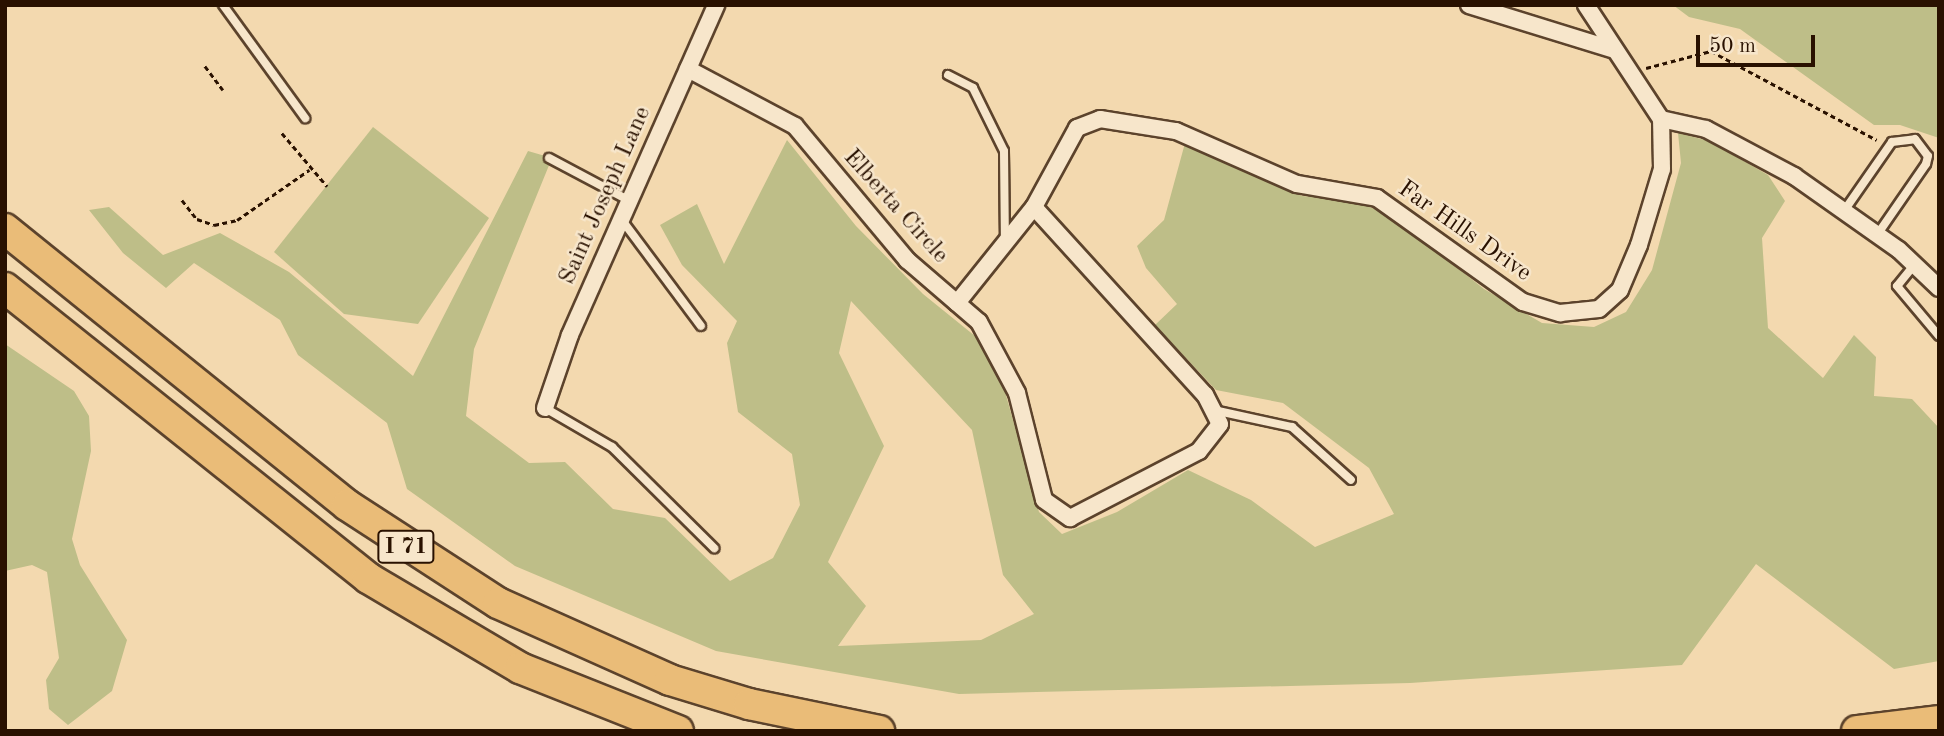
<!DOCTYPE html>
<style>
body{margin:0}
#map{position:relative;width:1944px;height:736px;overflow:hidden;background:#f3d9af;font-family:"Old Standard TT",serif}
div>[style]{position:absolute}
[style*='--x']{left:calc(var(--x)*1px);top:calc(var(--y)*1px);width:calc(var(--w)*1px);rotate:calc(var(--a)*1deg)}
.green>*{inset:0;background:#bebe88}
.path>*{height:2.5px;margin-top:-1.25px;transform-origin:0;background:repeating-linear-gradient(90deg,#291100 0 5px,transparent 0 8.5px)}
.roads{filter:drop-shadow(2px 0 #5c432c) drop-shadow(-2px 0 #5c432c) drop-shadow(0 2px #5c432c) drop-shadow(0 -2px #5c432c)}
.service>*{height:8px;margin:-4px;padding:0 4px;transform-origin:4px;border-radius:4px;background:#f7e6cb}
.minor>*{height:16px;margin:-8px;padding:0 8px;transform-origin:8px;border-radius:8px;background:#f7e6cb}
.motorway>*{height:30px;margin:-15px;padding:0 15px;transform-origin:15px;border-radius:15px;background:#eabc78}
span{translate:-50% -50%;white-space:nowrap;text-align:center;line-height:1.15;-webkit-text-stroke:5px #f7e6cb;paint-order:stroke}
.shield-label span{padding:2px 5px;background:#f7e6cb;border:2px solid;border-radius:5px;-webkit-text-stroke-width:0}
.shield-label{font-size:23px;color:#291100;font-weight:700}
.street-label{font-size:24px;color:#291100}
.frame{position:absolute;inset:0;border:7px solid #291100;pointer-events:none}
.scale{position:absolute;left:1696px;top:35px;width:119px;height:32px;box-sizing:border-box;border:4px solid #291100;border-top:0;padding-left:9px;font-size:21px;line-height:24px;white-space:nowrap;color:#291100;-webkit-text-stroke:5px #f7e6cb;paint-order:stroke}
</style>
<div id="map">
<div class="green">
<div style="clip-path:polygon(1673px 5px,1939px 5px,1939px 138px,1900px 125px,1874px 125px,1740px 29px,1689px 17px)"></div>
<div style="clip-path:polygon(373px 127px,489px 218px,418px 324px,344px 314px,274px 252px)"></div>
<div style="clip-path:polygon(evenodd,1678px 133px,1709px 141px,1768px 175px,1785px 201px,1762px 238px,1768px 328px,1823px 378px,1854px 335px,1876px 357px,1874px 396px,1912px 399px,1939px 428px,1939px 661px,1894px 669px,1756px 564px,1682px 665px,1410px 683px,959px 694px,716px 651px,515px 566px,407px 489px,387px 423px,298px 355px,280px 320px,194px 263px,166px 288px,123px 253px,89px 210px,109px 207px,163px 255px,220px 233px,289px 272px,413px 376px,528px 151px,552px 158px,474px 349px,466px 416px,529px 463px,565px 462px,613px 509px,665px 518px,730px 581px,773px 558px,800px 505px,792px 454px,738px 412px,727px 343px,737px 321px,682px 265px,660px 225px,697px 204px,724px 264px,787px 140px,856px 226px,923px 294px,975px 336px,1002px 381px,1039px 512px,1062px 534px,1117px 512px,1188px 470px,1251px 500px,1315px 547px,1394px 514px,1369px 468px,1283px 403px,1216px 390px,1155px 325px,1177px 304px,1146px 268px,1137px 246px,1164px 220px,1185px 143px,1302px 196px,1351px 200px,1391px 215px,1484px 289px,1542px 323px,1594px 327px,1626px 312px,1652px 270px,1681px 163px,1678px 133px,851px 301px,972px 430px,1003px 575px,1034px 614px,981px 640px,838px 646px,866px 606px,828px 562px,884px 446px,839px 353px,851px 301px)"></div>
<div style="clip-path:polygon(5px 344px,74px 391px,89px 416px,91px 451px,72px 539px,80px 565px,127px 640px,112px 691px,68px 725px,49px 709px,46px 680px,59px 658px,47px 572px,32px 565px,5px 571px)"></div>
</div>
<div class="path">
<div style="--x:205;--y:66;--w:30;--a:53"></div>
<div style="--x:1646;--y:68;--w:67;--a:-14.7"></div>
<div style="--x:1711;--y:51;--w:188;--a:28.2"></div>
<div style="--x:282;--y:133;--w:70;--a:49.7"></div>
<div style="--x:182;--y:200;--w:24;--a:52"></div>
<div style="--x:197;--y:219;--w:18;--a:19"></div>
<div style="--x:214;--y:225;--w:24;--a:-12"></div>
<div style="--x:237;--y:220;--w:88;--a:-34.8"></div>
</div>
<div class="roads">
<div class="service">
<div style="--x:223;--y:5;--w:140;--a:54"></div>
<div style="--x:948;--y:75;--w:28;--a:27"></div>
<div style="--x:973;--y:88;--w:70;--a:63.8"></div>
<div style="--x:1004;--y:151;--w:89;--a:89.4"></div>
<div style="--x:549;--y:158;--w:92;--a:28"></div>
<div style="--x:1844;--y:211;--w:84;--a:-55.2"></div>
<div style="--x:1892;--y:142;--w:23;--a:-7"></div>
<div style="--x:1915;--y:139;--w:21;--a:53"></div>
<div style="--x:1928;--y:156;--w:8;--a:104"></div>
<div style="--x:1926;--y:164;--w:86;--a:124.6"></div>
<div style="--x:622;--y:220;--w:132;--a:53.3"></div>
<div style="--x:1915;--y:264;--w:28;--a:129"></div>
<div style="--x:1897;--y:286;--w:65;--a:50"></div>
<div style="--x:545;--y:408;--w:78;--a:30.2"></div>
<div style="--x:612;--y:447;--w:144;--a:44.7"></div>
<div style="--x:1218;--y:411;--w:76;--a:12.2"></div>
<div style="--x:1292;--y:427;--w:79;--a:41.9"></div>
</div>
<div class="minor">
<div style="--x:1469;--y:5;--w:152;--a:17.2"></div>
<div style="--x:1586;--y:5;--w:136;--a:56.7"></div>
<div style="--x:688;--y:69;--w:121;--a:28"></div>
<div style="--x:795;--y:126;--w:175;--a:50.1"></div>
<div style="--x:907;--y:260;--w:95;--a:40.7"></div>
<div style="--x:979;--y:322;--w:81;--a:61.8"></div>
<div style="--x:1017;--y:393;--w:110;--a:75.8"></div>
<div style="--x:1044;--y:500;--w:32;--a:35"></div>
<div style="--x:1070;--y:518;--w:145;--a:-27.4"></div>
<div style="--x:1199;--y:451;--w:34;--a:-52"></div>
<div style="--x:1220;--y:424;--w:33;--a:-117"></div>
<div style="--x:1205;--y:395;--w:254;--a:-132.3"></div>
<div style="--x:1661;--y:119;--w:46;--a:12.5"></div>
<div style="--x:1706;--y:129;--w:100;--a:28.1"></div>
<div style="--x:1794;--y:176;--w:128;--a:35.2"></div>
<div style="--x:1899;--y:250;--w:55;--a:43.5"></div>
<div style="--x:957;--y:303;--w:123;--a:-51.3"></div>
<div style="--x:1034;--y:207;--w:90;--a:-61.4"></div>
<div style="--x:1077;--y:128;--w:25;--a:-21"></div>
<div style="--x:1100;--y:119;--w:77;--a:9"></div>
<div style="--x:1176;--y:131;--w:132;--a:23.7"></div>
<div style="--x:1297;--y:184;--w:81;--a:9.9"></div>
<div style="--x:1377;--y:198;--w:179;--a:35.5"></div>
<div style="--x:1523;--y:302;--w:39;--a:17"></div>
<div style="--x:1560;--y:313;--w:39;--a:-6"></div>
<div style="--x:1599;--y:309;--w:28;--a:-42"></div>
<div style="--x:1620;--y:290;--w:49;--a:-67.1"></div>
<div style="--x:1639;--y:245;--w:79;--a:-73.2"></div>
<div style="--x:1662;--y:169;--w:50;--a:-91.1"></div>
<div style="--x:545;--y:408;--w:77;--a:-71.1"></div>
<div style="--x:570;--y:335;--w:361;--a:-66.1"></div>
</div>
<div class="motorway">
<div style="--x:5;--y:229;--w:439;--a:38.9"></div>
<div style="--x:347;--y:505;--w:180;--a:33"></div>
<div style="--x:498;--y:603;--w:188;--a:24.1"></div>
<div style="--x:670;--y:680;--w:83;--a:16.9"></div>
<div style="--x:749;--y:704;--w:133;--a:11.7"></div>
<div style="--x:5;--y:288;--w:465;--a:38.6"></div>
<div style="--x:368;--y:578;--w:177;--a:30.6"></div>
<div style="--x:520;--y:668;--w:170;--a:21.7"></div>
<div style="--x:1857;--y:731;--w:83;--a:-7"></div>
</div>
</div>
<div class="shield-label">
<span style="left:406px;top:547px">I 71</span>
</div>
<div class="street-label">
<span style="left:606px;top:196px;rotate:-66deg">Saint Joseph Lane</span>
<span style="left:895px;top:207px;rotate:48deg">Elberta Circle</span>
<span style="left:1464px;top:232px;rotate:35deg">Far Hills Drive</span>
</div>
<div class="frame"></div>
<div class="scale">50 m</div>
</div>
